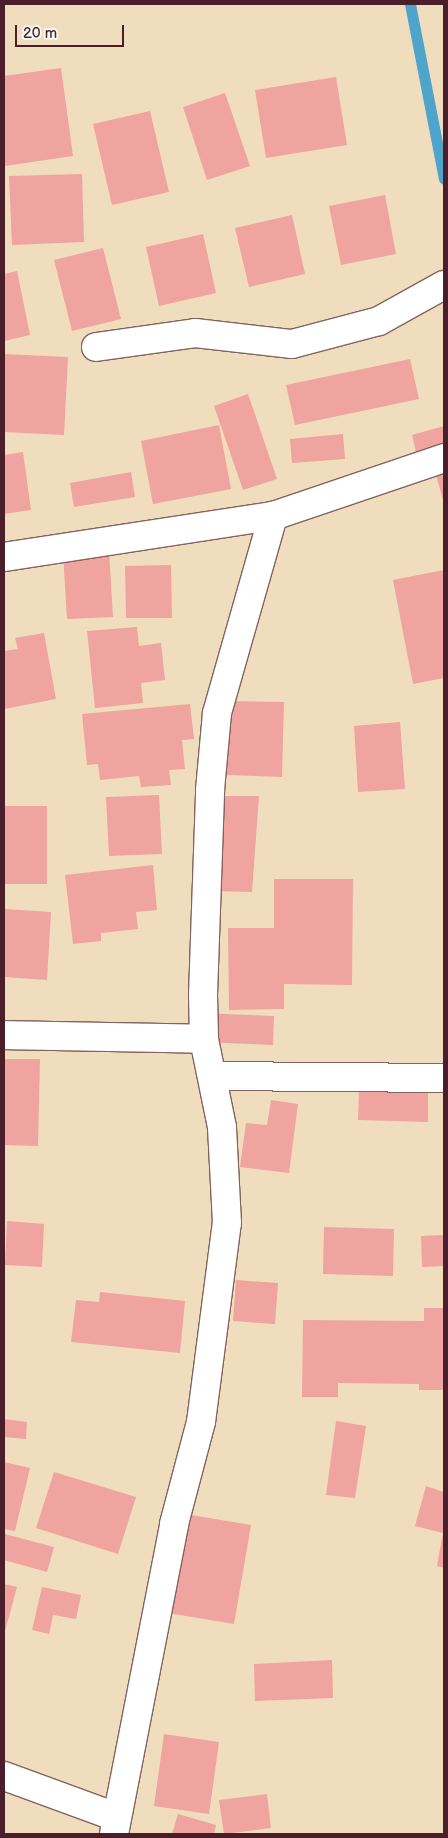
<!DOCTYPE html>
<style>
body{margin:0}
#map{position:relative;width:448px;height:1838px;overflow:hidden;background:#f0ddbe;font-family:"Balsamiq Sans",sans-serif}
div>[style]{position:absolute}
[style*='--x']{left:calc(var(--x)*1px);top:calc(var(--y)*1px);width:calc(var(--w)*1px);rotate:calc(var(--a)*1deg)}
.stream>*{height:11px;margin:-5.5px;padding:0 5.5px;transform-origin:5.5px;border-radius:5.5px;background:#4ea4ca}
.building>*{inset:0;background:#efa49f}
.roads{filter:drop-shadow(1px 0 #84625e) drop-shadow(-1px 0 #84625e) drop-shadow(0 1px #84625e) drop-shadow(0 -1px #84625e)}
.minor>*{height:28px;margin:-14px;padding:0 14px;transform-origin:14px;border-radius:14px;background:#fff}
span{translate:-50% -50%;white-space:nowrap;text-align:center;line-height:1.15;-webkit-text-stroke:5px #f6f6f2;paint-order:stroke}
.frame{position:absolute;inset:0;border:5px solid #4a1f2b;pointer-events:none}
.scale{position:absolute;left:15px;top:25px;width:109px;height:22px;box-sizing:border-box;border:2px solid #4a1f2b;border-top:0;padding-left:6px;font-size:15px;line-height:18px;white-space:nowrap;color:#4a1f2b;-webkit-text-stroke:4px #f6f6f2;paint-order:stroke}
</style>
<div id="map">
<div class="stream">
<div style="--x:410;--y:4;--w:178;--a:79"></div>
</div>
<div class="building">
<div style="clip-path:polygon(61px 68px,73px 156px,5px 166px,4px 76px)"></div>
<div style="clip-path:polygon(336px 77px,347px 145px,266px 158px,255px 90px)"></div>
<div style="clip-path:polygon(225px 93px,250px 166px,207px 180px,183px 107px)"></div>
<div style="clip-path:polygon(150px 111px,169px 192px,112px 205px,93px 124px)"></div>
<div style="clip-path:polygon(82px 174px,84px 242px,12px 245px,9px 176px)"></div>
<div style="clip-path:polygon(385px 195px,396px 254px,341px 265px,329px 206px)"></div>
<div style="clip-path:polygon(292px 215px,305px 274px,249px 287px,235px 228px)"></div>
<div style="clip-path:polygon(203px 234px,216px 293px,159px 306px,146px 247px)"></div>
<div style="clip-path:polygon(103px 248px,121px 319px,72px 331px,54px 260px)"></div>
<div style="clip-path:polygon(17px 271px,30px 335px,4px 341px,4px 274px)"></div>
<div style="clip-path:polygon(4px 354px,68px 357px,64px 435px,4px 432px)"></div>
<div style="clip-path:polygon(410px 359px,419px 399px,295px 425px,286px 385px)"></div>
<div style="clip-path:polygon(248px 394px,277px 479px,243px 490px,214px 406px)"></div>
<div style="clip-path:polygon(219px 425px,231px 489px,153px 504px,141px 441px)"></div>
<div style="clip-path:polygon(444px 426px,444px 444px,416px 452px,412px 435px)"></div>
<div style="clip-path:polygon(343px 434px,345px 459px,292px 463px,290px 439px)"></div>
<div style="clip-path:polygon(23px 452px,31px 510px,4px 514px,4px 455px)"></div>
<div style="clip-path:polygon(444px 465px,444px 503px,434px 468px)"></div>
<div style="clip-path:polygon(131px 472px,135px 497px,74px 507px,70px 483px)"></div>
<div style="clip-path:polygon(109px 550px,113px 617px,67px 619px,63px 553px)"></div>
<div style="clip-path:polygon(171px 565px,172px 618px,126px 618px,125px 566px)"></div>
<div style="clip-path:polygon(444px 570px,444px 678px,413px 684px,393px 580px)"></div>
<div style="clip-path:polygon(137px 627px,139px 646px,161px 643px,165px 680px,141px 683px,143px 703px,95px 708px,87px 631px)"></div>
<div style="clip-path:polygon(44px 633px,56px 699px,4px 709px,4px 651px,18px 649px,15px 638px)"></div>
<div style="clip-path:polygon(228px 701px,284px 702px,282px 777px,225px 775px)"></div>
<div style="clip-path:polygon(190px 704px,194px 739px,182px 740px,185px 769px,169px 770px,171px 785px,141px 787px,139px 776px,100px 780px,98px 764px,87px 765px,82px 714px)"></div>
<div style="clip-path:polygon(400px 722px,405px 789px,358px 792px,354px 726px)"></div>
<div style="clip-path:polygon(159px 795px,162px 854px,109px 856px,106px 797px)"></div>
<div style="clip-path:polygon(216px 796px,259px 796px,252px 892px,210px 891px)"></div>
<div style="clip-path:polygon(4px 806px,47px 806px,47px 884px,4px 884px)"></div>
<div style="clip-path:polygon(153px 865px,157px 910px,136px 912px,138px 929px,101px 933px,101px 941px,73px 944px,65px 875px)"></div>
<div style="clip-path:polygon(274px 879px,353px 879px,352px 985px,284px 984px,284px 1009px,229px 1010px,228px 928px,274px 928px)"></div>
<div style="clip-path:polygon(4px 909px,51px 912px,47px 980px,4px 977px)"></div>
<div style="clip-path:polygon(201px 1013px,274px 1016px,273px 1045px,200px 1042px)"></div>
<div style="clip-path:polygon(4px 1059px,40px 1059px,38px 1146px,4px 1145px)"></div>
<div style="clip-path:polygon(359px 1091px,428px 1093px,428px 1122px,358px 1120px)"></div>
<div style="clip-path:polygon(271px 1100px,298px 1104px,289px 1173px,240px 1167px,246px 1123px,267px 1125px)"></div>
<div style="clip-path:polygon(7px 1221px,44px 1224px,42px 1267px,5px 1265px)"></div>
<div style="clip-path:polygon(324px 1227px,394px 1229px,393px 1276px,323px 1274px)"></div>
<div style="clip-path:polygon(444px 1235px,444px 1266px,422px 1267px,421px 1236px)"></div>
<div style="clip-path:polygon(236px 1280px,278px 1283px,275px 1324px,233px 1321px)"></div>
<div style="clip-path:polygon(100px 1292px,185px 1301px,180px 1353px,71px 1342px,76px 1300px,99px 1302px)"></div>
<div style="clip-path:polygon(424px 1308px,444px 1308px,444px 1390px,419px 1390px,419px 1384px,338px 1383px,338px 1397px,302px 1397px,303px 1320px,424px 1321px)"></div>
<div style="clip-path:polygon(4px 1419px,27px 1422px,26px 1439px,4px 1437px)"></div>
<div style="clip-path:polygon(336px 1421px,366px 1426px,355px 1498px,326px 1495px)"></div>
<div style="clip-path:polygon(4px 1462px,30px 1468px,15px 1531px,4px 1529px)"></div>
<div style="clip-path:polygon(54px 1472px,136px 1497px,118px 1554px,36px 1528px)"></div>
<div style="clip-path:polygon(426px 1486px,444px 1492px,444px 1568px,437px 1566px,443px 1533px,415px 1526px)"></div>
<div style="clip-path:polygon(179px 1513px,251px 1525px,234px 1624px,162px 1612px)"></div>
<div style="clip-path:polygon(5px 1534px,54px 1547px,47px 1572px,4px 1560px)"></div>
<div style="clip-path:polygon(4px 1584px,17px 1587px,4px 1635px)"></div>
<div style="clip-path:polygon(42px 1587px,81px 1595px,76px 1619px,53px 1615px,49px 1634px,32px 1630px)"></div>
<div style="clip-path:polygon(332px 1660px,333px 1698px,255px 1701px,254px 1664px)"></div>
<div style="clip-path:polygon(164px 1734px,219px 1742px,209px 1814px,154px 1806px)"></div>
<div style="clip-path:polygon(267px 1794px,271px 1828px,224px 1834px,219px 1800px)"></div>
<div style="clip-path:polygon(178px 1814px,216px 1825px,214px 1834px,172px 1834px)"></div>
</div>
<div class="roads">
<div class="minor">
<div style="--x:96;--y:347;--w:100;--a:-8"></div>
<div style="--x:195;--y:333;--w:98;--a:6.5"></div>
<div style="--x:292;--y:344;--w:90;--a:-14.8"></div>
<div style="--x:379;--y:321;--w:74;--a:-29"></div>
<div style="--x:4;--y:557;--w:272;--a:-8.7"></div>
<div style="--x:273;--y:516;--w:181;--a:-18.7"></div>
<div style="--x:4;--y:1035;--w:200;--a:1.1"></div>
<div style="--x:215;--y:1076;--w:229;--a:0.5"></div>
<div style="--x:4;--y:1776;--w:119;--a:20.1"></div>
<div style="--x:114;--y:1834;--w:316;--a:-79"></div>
<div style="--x:174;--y:1524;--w:106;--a:-75.2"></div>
<div style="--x:201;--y:1422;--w:201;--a:-82.6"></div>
<div style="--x:227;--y:1223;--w:96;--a:-93"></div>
<div style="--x:222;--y:1127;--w:90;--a:-101.6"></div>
<div style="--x:204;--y:1039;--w:44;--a:-91.3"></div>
<div style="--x:203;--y:995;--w:205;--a:-88"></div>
<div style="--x:210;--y:790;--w:77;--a:-84.8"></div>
<div style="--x:217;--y:713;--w:205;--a:-74.1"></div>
</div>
</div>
<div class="frame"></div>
<div class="scale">20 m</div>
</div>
